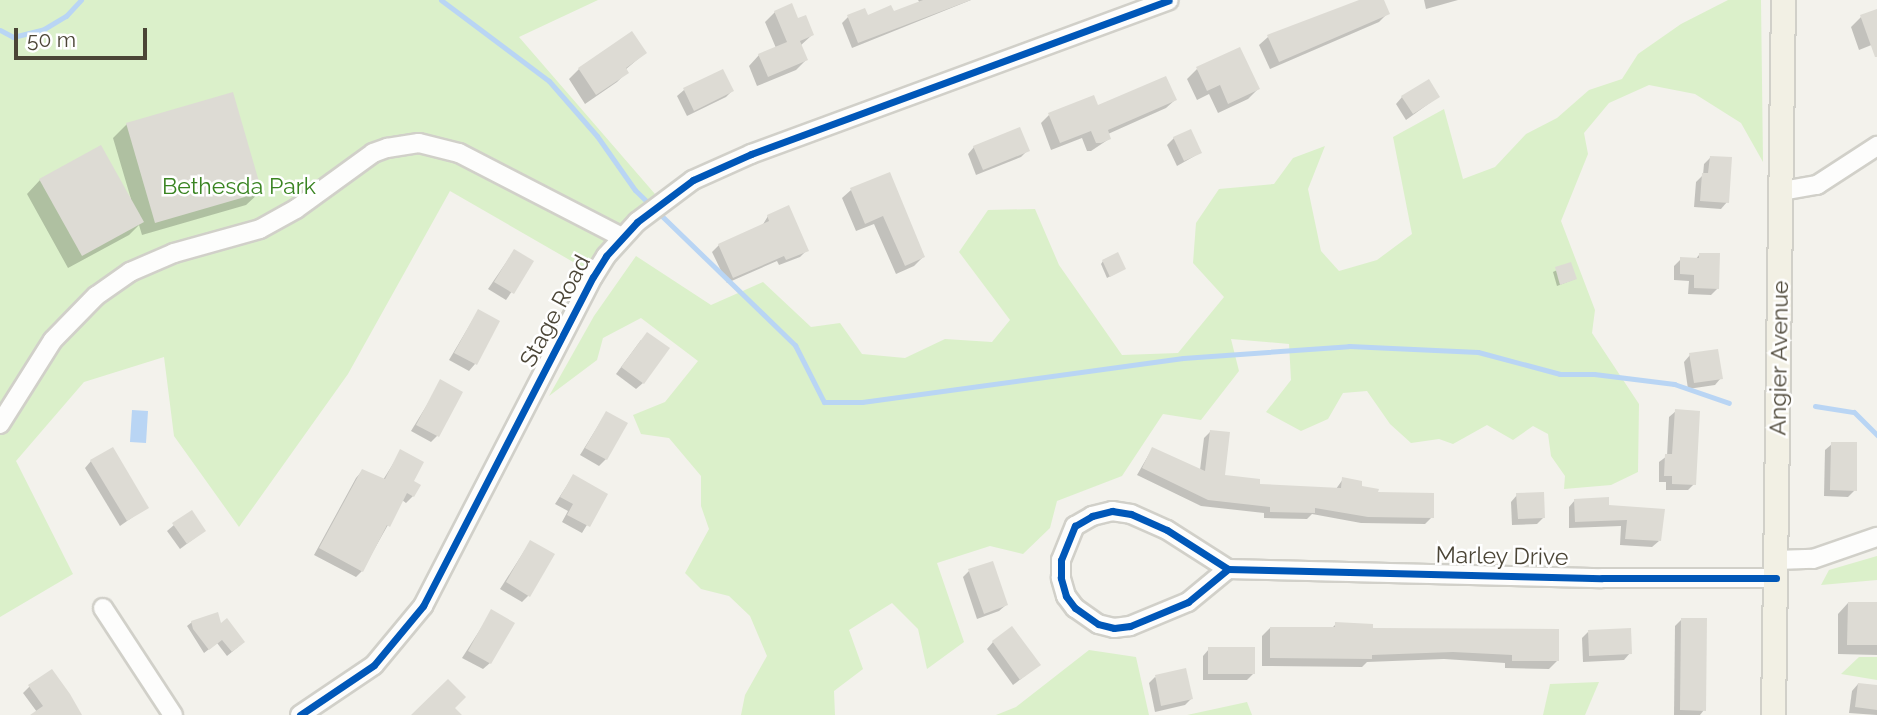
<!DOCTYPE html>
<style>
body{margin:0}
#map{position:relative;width:1877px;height:715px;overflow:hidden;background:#f3f2ec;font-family:Raleway,sans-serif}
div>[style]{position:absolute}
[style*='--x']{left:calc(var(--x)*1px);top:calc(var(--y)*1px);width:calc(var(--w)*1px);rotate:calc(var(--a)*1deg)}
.green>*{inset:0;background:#dbf0ca}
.water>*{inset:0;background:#b9d5f4}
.shadow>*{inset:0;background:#0003}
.stream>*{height:5px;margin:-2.5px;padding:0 2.5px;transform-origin:2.5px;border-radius:2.5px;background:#b9d5f4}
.building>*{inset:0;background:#dddbd4}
.roads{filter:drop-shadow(2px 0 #d1d0c9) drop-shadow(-2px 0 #d1d0c9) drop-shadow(0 2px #d1d0c9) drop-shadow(0 -2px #d1d0c9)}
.minor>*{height:18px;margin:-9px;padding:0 9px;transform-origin:9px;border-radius:9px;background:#fdfdfc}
.major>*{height:23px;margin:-11.5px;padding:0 11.5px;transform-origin:11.5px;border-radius:11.5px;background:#f2f0e4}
.cycleway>*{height:7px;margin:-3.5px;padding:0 3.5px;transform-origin:3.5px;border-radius:3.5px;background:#0057b8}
span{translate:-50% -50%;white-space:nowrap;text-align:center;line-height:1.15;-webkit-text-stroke:5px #fff;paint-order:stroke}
.park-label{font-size:23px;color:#3a8422}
.street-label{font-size:23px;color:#4b4536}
.scale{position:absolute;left:14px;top:28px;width:133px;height:32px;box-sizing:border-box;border:4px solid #4b4536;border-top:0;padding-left:9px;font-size:21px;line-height:24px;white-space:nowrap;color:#4b4536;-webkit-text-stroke:5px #fff;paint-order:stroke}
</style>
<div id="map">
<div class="green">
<div style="clip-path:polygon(0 0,598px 0,519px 37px,655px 194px,614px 232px,587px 270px,450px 191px,348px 374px,239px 527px,174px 436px,164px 357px,84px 382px,16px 461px,73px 574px,0 617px)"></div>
<div style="clip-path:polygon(1728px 0,1761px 0,1763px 162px,1741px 123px,1695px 94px,1649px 85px,1609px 103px,1584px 133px,1588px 154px,1561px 221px,1595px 310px,1592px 333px,1639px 404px,1638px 472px,1611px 485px,1564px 489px,1565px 476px,1551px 456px,1548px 434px,1533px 426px,1513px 440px,1487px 425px,1453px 444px,1439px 439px,1411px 443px,1390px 424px,1367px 391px,1343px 393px,1328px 419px,1301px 431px,1266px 412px,1291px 380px,1289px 344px,1231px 339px,1239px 371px,1201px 420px,1163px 414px,1122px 476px,1057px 501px,1050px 528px,1023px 554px,990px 546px,937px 563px,964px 642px,927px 669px,918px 629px,892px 603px,849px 630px,863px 669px,834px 691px,835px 715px,741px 715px,745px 695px,767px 656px,750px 616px,729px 596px,701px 589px,685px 573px,709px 529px,701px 506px,701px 476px,669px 438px,641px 434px,633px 415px,665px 402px,698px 361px,641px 318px,603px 338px,597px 360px,549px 396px,594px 316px,636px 256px,711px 305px,763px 282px,811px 327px,840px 323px,862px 354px,905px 358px,945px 339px,992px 342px,1010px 320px,959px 252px,988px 210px,1035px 209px,1059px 265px,1122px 355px,1178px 353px,1224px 297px,1193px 263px,1196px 223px,1219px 189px,1274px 184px,1293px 158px,1325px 146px,1308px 189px,1321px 251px,1339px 271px,1377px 260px,1412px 234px,1393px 137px,1444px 109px,1463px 179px,1495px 167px,1526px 134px,1557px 118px,1589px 90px,1622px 79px,1638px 54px,1681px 24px)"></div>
<div style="clip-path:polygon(1877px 556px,1877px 580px,1821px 585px,1829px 570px)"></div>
<div style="clip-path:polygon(1089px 650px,1136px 657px,1149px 715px,996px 715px,1016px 707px)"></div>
<div style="clip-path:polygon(1859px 657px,1877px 657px,1877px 680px,1841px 674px)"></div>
<div style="clip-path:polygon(1599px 682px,1585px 715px,1543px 715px,1550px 684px)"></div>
<div style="clip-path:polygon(1247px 702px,1252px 715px,1187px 715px)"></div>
</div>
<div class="water">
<div style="clip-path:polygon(132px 410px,148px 411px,146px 443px,130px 442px)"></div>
</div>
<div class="shadow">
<div style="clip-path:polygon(918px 0,971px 0,852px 48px,842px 23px,848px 17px,893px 13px,920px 3px)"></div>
<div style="clip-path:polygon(1363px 0,1383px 0,1388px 13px,1379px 22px,1270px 69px,1259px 45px,1268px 37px)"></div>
<div style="clip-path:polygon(1424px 0,1458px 0,1426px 9px)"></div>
<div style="clip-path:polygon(1877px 11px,1877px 50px,1874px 44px,1859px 50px,1851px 27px,1861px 17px)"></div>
<div style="clip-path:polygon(775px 12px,797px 21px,812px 35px,800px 46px,806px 60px,796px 70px,757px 86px,749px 66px,759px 55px,776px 48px,765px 22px)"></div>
<div style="clip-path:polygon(645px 53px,625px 70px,627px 72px,617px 82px,585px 104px,569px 79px,579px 69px)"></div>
<div style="clip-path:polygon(1197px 69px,1258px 89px,1248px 99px,1218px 113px,1209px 94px,1197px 100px,1187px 79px)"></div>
<div style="clip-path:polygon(684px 90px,732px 91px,726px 97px,687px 116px,677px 96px)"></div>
<div style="clip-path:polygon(1402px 97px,1438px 97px,1406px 120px,1396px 104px)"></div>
<div style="clip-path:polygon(1175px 100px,1166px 108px,1108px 134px,1109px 139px,1091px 151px,1087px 151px,1082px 138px,1051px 150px,1041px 123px,1049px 115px)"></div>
<div style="clip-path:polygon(127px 124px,260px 192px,246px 205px,142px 235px,139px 225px,129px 235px,68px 268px,27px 194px,40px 180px,131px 199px,113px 138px)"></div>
<div style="clip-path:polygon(1174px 138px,1200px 153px,1177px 166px,1167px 145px)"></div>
<div style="clip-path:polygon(974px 147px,1028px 150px,1021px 157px,976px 175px,968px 154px)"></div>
<div style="clip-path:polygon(1710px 158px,1727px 202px,1721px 209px,1694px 207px,1696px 182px,1703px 175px,1704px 164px)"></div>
<div style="clip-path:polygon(889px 174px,923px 257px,914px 266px,896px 274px,874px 224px,856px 231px,842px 198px,851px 190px)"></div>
<div style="clip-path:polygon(768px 216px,807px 250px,800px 257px,779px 265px,777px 261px,727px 283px,712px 252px,719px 245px,762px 226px)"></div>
<div style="clip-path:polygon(514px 251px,532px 262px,506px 300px,488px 289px)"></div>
<div style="clip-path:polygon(1699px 255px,1718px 288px,1711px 295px,1688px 294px,1689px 281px,1674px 280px,1674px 266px,1681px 259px,1695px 260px)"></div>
<div style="clip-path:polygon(1103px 261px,1124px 269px,1107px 278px,1101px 264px)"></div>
<div style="clip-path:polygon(1570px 264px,1575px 279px,1557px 286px,1553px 272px)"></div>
<div style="clip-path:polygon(478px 311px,475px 364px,469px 371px,449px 360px)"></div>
<div style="clip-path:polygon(641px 340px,643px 383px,636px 389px,616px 374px)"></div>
<div style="clip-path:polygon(1690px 355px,1721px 378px,1715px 385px,1688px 389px,1684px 362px)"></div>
<div style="clip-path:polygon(441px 382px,437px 436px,431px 442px,411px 431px)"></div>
<div style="clip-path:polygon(1676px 411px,1694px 484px,1688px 490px,1666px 490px,1666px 482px,1659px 482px,1659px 462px,1667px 456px,1669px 417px)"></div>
<div style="clip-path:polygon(606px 413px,606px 459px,599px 466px,580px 455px)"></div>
<div style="clip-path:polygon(1210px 432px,1223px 476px,1258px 486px,1336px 489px,1343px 479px,1432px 517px,1425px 524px,1361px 523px,1312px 514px,1307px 519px,1264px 518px,1264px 513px,1201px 506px,1137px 475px,1152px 449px,1200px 470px,1204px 438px)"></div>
<div style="clip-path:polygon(1832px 444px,1855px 490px,1848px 497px,1824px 496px,1825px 450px)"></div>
<div style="clip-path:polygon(401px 451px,413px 496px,406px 503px,402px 500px,362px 571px,356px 577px,314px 555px,356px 478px,362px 471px,383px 480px)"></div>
<div style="clip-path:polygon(91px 461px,147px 507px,120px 526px,85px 468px)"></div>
<div style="clip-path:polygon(573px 476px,606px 494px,582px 533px,562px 522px,568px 511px,555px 504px)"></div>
<div style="clip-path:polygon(1517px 495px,1543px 518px,1537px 524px,1512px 525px,1511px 502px)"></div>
<div style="clip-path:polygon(1575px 500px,1607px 507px,1659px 541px,1652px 547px,1620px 545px,1621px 526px,1569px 528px,1569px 507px)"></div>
<div style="clip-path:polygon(174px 525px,204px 531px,180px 549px,167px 531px)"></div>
<div style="clip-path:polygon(530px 542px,529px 595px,522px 602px,500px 589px)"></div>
<div style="clip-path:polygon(969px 571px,1006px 605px,999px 611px,977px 619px,963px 577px)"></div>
<div style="clip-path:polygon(1848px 603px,1877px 604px,1877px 655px,1838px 654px,1838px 614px)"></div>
<div style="clip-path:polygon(492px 611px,490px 663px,483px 669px,462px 658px)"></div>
<div style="clip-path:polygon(1682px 619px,1704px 710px,1700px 715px,1674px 715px,1675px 626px)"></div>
<div style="clip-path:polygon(192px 622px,221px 625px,238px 647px,227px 656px,217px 643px,204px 653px,187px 626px)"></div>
<div style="clip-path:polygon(1336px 624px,1371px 630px,1557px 661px,1549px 669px,1505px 668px,1505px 663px,1444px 659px,1367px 662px,1362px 667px,1262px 666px,1262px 636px,1270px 628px,1332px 628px)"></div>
<div style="clip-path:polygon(1588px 632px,1630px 653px,1624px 660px,1583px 662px,1582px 638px)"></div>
<div style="clip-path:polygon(993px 642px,1039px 665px,1013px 685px,987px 649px)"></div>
<div style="clip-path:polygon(1209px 649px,1254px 673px,1247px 680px,1203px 680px,1203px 656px)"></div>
<div style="clip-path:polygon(1155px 677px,1191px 699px,1185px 705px,1155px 712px,1149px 683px)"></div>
<div style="clip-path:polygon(1858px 684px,1877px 687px,1877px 715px,1849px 713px,1852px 691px)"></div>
<div style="clip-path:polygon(30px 686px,75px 715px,34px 715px,37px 712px,23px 693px)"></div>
</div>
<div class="stream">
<div style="--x:441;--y:0;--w:135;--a:36.9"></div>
<div style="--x:549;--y:81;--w:73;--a:48.9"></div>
<div style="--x:597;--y:136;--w:66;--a:54.9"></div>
<div style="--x:635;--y:190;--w:223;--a:44.1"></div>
<div style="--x:795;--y:345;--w:64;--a:63"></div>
<div style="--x:824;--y:402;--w:38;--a:0"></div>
<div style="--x:862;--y:402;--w:324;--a:-7.8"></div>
<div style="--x:1183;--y:358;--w:166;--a:-4.1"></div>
<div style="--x:1349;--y:346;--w:129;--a:2.7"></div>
<div style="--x:1478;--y:352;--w:85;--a:15"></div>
<div style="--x:1560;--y:374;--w:34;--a:0"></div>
<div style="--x:1594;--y:374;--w:81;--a:7.1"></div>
<div style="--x:1674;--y:384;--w:58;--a:19.1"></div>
<div style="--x:0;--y:30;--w:15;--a:28"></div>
<div style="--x:13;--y:37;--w:32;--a:-14"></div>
<div style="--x:44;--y:29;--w:26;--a:-31"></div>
<div style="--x:66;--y:16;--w:22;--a:-47"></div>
<div style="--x:1815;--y:406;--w:39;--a:9"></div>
<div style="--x:1854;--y:412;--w:33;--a:45"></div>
</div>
<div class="building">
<div style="clip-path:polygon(923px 0,971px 0,858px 43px,847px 15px,865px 8px,868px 15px,891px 5px,894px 11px)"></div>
<div style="clip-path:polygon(1359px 0,1384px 0,1390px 14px,1279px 62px,1267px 35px)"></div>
<div style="clip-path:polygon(792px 3px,798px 18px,806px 15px,814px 35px,800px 41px,808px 60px,768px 77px,758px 54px,787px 42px,774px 11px)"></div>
<div style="clip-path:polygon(1877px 9px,1877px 57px,1875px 57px,1860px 15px)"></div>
<div style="clip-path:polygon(632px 31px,647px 53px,626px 68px,629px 73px,596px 95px,578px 68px)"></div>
<div style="clip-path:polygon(1240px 47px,1260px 89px,1228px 104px,1220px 85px,1207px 91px,1196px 67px)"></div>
<div style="clip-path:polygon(723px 69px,734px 91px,694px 111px,683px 88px)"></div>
<div style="clip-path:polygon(1166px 76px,1177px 100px,1108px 130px,1111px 139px,1101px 143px,1096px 143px,1091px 131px,1060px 143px,1048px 113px,1094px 95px,1098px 105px)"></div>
<div style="clip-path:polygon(1429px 79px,1440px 97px,1413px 114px,1401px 96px)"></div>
<div style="clip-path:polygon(233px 92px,262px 192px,155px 223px,126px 123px)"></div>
<div style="clip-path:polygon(1020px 127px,1030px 151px,983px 170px,973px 146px)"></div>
<div style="clip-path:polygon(1191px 129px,1202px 153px,1184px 161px,1173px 137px)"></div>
<div style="clip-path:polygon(101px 145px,144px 222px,82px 256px,39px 179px)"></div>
<div style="clip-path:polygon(1710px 156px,1732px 157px,1729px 203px,1700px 201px,1702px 173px,1708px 173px)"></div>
<div style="clip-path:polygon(890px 172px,925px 257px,905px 266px,883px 216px,865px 224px,850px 188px)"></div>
<div style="clip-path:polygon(789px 205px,809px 251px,786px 260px,784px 256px,733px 278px,718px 244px,769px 221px,767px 215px)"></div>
<div style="clip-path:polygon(514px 249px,534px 261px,514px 294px,494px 282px)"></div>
<div style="clip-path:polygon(1118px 252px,1126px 269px,1110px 277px,1102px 260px)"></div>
<div style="clip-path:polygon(1699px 253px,1720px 253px,1719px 289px,1694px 288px,1694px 275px,1680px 274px,1680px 257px,1699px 258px)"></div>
<div style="clip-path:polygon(1571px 262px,1577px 279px,1560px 285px,1555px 267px)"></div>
<div style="clip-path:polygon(478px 309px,500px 321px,477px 365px,454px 353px)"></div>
<div style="clip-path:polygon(647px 332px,670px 348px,644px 384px,621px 367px)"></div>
<div style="clip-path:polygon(1718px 349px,1723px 379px,1694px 383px,1689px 353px)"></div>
<div style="clip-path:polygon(440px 379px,463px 392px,439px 437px,416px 425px)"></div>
<div style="clip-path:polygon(1675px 409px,1700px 411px,1696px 485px,1672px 484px,1672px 476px,1664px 476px,1665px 454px,1672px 454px)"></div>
<div style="clip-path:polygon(606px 411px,628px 423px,607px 460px,585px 448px)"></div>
<div style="clip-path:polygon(1210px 430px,1230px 432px,1225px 475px,1260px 479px,1260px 484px,1341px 488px,1342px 477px,1362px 481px,1362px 486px,1379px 489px,1378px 492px,1434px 493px,1434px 518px,1368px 517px,1315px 508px,1315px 513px,1270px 512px,1270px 507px,1208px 500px,1142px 468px,1152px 447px,1205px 471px)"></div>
<div style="clip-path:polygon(1831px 442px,1857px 442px,1857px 491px,1830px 490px)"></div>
<div style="clip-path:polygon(113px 447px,149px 508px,127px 521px,90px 460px)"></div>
<div style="clip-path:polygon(400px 449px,424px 462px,414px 481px,421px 485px,414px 497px,407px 493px,390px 527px,387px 525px,363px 572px,319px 548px,362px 469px,385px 479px)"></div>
<div style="clip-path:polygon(573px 474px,608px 494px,590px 527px,567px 515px,573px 504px,560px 497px)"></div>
<div style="clip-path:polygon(1544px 492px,1545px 518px,1518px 519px,1516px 493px)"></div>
<div style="clip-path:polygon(1609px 497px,1609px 505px,1665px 509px,1661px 541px,1625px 539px,1627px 520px,1575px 522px,1574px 499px)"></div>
<div style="clip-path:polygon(192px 510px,206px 531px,187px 544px,172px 523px)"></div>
<div style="clip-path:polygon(530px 540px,555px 554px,530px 597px,506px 582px)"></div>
<div style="clip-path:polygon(993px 561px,1008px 605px,984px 614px,968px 569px)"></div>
<div style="clip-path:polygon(1848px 602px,1877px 602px,1877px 645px,1847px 645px)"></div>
<div style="clip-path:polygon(491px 609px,515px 623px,491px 664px,468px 651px)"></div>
<div style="clip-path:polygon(218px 612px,221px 623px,227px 618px,245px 642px,232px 652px,222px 640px,209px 650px,193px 629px,191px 621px)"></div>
<div style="clip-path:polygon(1681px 618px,1707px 618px,1706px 711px,1680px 710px)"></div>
<div style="clip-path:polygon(1335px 622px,1373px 624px,1373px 628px,1559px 629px,1559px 661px,1512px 661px,1512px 655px,1453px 652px,1372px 655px,1372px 659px,1270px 658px,1270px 627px,1335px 627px)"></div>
<div style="clip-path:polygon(1012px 626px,1041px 665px,1020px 680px,992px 641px)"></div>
<div style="clip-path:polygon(1631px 628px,1632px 654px,1589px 656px,1588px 630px)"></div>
<div style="clip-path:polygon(1208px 647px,1255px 647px,1255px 674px,1208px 674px)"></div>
<div style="clip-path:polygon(1186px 668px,1193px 699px,1161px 706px,1155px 675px)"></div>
<div style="clip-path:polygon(52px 669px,70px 694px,82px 715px,30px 715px,43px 706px,28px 685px)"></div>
<div style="clip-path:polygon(448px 679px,466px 697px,455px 708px,462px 715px,411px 715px)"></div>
<div style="clip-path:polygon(1858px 683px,1877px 685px,1877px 710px,1855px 707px)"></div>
</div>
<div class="roads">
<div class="minor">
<div style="--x:1782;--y:191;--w:36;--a:-10"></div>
<div style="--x:1817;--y:185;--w:72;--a:-33"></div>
<div style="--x:0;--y:424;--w:99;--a:-57.8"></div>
<div style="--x:53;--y:340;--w:62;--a:-45.7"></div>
<div style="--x:96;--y:296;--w:42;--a:-35.2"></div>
<div style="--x:130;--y:272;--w:48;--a:-23.4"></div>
<div style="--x:174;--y:253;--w:89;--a:-15.6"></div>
<div style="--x:260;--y:229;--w:41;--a:-29.1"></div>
<div style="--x:296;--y:209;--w:95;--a:-36"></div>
<div style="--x:373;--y:153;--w:15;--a:-20"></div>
<div style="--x:387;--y:148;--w:32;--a:-9"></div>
<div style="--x:419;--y:143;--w:41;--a:14"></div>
<div style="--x:459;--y:153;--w:183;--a:27.3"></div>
<div style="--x:1776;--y:560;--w:37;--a:-2"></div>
<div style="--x:1813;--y:559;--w:68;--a:-19"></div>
<div style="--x:1228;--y:569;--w:52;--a:140.5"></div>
<div style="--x:1188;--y:602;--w:63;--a:157.5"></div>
<div style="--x:1130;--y:626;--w:16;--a:173"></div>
<div style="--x:1114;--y:628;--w:16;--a:-166"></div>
<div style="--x:1098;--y:624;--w:28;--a:-145"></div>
<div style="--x:1075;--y:608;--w:15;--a:-127"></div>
<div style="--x:1066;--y:596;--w:19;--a:-106"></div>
<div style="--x:1061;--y:578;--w:18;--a:-90"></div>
<div style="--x:1061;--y:560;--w:37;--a:-68"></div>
<div style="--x:1075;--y:526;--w:20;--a:-30"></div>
<div style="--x:1092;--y:516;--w:21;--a:-14"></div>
<div style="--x:1112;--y:511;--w:19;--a:9"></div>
<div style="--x:1131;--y:514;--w:39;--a:24"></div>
<div style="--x:1167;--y:530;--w:72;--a:32.6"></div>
<div style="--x:1228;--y:569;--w:374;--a:1.4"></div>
<div style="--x:1602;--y:578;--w:174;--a:0"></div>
<div style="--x:103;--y:608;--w:128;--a:56.8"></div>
<div style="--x:300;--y:715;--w:89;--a:-34"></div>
<div style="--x:374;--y:665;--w:77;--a:-50.3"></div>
<div style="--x:423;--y:606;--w:370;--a:-62.7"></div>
<div style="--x:593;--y:277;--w:25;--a:-58"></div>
<div style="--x:606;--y:256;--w:46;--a:-47.6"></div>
<div style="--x:637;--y:222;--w:70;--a:-36.9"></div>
<div style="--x:693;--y:180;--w:64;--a:-24.1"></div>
<div style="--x:751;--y:154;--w:445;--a:-20.2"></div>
</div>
<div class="major">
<div style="--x:1773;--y:715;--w:715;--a:-89.2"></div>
</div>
</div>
<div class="cycleway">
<div style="--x:1228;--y:569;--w:52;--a:140.5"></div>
<div style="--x:1188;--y:602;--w:63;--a:157.5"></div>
<div style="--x:1130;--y:626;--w:16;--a:173"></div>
<div style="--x:1114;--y:628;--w:16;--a:-166"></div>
<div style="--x:1098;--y:624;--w:28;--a:-145"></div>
<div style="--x:1075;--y:608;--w:15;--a:-127"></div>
<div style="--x:1066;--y:596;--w:19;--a:-106"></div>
<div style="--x:1061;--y:578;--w:18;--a:-90"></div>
<div style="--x:1061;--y:560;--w:37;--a:-68"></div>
<div style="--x:1075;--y:526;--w:20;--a:-30"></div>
<div style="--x:1092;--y:516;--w:21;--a:-14"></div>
<div style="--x:1112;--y:511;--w:19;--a:9"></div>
<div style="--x:1131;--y:514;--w:39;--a:24"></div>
<div style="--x:1167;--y:530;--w:72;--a:32.6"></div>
<div style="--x:1228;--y:569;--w:374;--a:1.4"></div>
<div style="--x:1602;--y:578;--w:174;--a:0"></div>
<div style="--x:300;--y:715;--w:89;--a:-34"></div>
<div style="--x:374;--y:665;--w:77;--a:-50.3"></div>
<div style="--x:423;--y:606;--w:370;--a:-62.7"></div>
<div style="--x:593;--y:277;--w:25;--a:-58"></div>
<div style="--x:606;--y:256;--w:46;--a:-47.6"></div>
<div style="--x:637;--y:222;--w:70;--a:-36.9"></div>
<div style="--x:693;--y:180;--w:64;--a:-24.1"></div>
<div style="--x:751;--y:154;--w:445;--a:-20.2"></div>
</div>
<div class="park-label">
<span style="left:239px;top:186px">Bethesda Park</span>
</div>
<div class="street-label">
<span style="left:555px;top:311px;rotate:-62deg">Stage Road</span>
<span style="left:1779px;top:358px;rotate:-89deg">Angier Avenue</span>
<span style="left:1502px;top:556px;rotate:1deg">Marley Drive</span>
</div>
<div class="scale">50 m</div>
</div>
